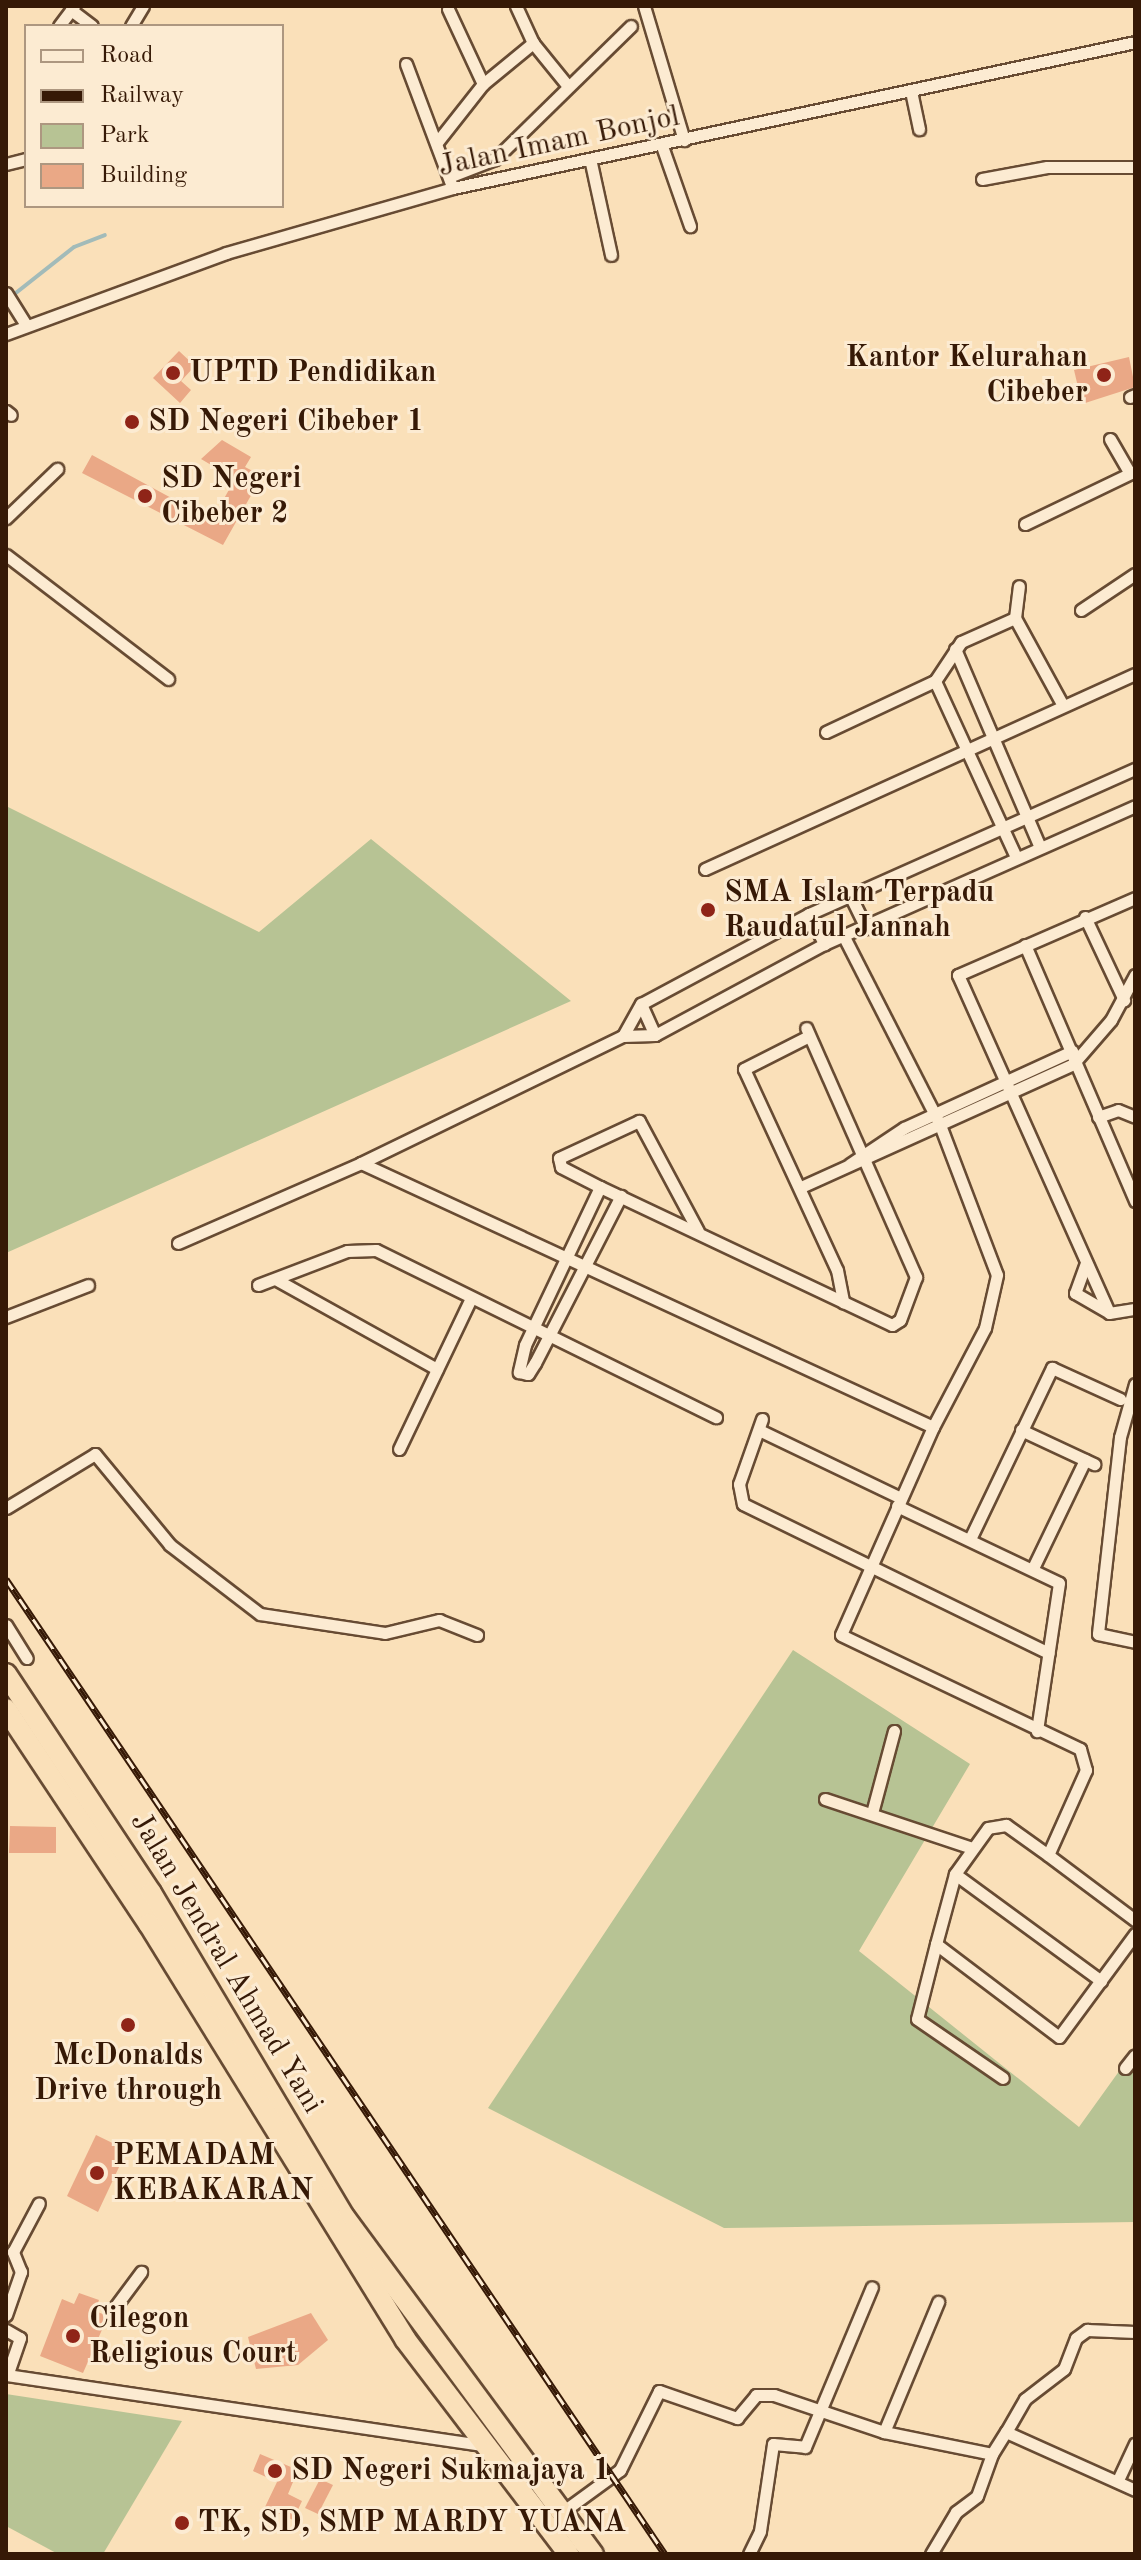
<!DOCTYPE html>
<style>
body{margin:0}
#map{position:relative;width:1141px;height:2560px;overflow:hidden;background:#fae0b9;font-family:"Old Standard TT",serif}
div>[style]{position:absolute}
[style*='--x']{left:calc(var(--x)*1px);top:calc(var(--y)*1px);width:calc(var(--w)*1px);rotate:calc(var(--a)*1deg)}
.green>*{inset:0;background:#b7c394}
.stream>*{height:4px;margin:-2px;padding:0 2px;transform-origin:2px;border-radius:2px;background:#a2bbb9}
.building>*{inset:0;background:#eaa886}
.roads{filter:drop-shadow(2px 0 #674b33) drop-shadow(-2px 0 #674b33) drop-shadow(0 2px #674b33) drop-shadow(0 -2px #674b33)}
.street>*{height:11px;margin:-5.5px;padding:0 5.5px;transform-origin:5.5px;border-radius:5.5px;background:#fcebd2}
.highway>*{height:20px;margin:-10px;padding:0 10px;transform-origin:10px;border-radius:10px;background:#fae0b9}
.rail>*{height:7px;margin-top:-3.5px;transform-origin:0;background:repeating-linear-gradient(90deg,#fcebd2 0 12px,#361906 0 24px);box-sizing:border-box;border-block:2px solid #361906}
.dots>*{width:22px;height:22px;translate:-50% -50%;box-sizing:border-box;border:4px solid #fcebd2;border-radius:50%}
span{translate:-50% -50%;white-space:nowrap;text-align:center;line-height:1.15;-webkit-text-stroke:6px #fcebd2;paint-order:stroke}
.street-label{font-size:30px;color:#361906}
.poi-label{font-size:30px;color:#361906;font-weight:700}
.right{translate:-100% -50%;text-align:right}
.left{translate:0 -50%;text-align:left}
.frame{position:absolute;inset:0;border:8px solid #361906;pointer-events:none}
.legend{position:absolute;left:24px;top:24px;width:260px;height:184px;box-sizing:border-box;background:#fcebd2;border:2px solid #ad9780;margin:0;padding:10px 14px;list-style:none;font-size:24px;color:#361906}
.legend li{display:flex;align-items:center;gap:16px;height:40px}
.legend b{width:40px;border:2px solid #ad9780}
</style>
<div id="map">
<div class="green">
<div style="clip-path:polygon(6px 806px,259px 932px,371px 839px,571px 1001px,6px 1253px)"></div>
<div style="clip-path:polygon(793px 1650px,970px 1764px,859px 1951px,1079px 2127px,1135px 2049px,1135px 2222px,724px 2228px,488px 2108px)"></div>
<div style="clip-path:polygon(6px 2394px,182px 2421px,103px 2554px,58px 2554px,6px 2526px)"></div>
</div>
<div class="stream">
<div style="--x:12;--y:296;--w:79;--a:-38.3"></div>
<div style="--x:74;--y:247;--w:33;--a:-21"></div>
</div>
<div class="building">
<div style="clip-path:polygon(179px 351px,195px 366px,181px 381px,191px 390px,180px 403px,153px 378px)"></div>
<div style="clip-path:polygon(1129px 357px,1135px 387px,1082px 404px,1074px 370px)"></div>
<div style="clip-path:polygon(222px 440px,251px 457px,245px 467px,262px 476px,223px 545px,82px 473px,92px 455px,212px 520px,235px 479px,201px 459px)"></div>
<div style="clip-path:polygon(10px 1826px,56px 1827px,56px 1853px,9px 1853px)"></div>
<div style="clip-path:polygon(96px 2135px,127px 2150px,98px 2212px,67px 2196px)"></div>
<div style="clip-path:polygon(79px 2293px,99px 2300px,95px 2311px,108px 2316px,83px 2373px,40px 2356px,62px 2299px,74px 2304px)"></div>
<div style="clip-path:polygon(311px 2313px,328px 2340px,298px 2365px,256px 2369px,248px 2337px)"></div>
<div style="clip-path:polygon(260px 2454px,298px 2470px,288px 2494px,302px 2501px,293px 2520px,265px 2507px,277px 2482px,253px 2471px)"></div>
<div style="clip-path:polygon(320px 2479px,333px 2485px,318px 2514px,305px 2508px)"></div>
</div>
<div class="roads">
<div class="street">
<div style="--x:516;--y:6;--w:41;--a:65.3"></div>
<div style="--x:644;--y:6;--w:140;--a:73.4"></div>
<div style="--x:448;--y:9;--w:83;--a:65"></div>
<div style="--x:71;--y:10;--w:26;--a:37"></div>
<div style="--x:59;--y:26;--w:25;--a:-53"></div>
<div style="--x:131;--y:26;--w:23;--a:-59"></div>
<div style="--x:406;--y:64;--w:128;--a:69.4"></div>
<div style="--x:911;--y:91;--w:39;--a:78"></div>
<div style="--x:438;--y:141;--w:73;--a:-51.7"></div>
<div style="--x:483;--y:84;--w:65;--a:-39.4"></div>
<div style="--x:533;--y:43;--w:55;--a:50.9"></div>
<div style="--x:662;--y:146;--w:85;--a:70.7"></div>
<div style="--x:591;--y:163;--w:94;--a:77.7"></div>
<div style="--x:6;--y:164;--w:21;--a:-14"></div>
<div style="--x:449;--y:177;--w:49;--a:-21.4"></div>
<div style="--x:495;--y:159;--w:190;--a:-44.4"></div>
<div style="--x:982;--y:179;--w:66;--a:-10.5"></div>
<div style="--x:1047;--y:167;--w:88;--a:0"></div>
<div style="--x:6;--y:293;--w:36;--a:58"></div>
<div style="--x:6;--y:334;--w:234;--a:-20.2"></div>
<div style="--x:226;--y:253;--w:236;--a:-16"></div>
<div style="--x:453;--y:188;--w:697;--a:-12.08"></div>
<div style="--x:1130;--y:397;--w:5;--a:-22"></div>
<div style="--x:6;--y:411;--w:6;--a:39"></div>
<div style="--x:1110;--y:439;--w:39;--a:60"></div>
<div style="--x:6;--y:518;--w:71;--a:-43.9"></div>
<div style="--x:1025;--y:524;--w:122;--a:-25.7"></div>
<div style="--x:6;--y:555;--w:204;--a:37.4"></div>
<div style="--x:1081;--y:610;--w:65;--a:-33.7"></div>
<div style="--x:1015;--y:618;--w:96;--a:61.3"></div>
<div style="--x:955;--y:649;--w:213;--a:66.8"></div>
<div style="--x:935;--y:681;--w:194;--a:65.3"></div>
<div style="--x:826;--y:732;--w:120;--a:-25.1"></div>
<div style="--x:935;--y:681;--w:47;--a:-56.3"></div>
<div style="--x:961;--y:642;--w:59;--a:-24"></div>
<div style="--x:1015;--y:618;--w:32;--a:-83"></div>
<div style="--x:705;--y:869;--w:472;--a:-24.4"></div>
<div style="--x:850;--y:895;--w:37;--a:64"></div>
<div style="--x:1135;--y:898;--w:193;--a:156.5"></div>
<div style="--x:958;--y:975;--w:370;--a:65.9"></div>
<div style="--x:1109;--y:1313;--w:26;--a:-9"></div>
<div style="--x:809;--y:914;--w:34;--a:63"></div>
<div style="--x:1085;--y:917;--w:92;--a:64.8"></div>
<div style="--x:845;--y:939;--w:209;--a:62.9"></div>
<div style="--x:940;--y:1125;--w:160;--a:69.2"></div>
<div style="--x:997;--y:1275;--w:54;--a:102.8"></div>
<div style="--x:985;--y:1328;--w:112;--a:117.7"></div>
<div style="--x:933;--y:1427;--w:630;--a:-155.22"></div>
<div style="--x:361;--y:1163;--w:291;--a:-25.9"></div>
<div style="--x:623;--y:1036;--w:32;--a:-2"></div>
<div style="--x:655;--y:1035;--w:192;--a:-28.3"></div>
<div style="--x:824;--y:944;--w:340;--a:-23.9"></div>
<div style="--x:1025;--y:945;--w:279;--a:66.7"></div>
<div style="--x:641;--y:1004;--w:34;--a:66"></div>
<div style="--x:623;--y:1036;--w:37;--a:-61"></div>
<div style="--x:641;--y:1004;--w:191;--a:-28.2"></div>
<div style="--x:809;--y:914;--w:357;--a:-24"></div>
<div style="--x:809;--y:1036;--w:73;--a:153.1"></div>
<div style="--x:744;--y:1069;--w:221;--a:65.2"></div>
<div style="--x:837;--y:1270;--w:33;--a:79"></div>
<div style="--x:1098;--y:1117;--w:21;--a:-19"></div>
<div style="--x:1118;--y:1110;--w:18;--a:22"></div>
<div style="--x:850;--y:1164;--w:65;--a:-33.7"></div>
<div style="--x:904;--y:1128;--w:185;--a:-24.6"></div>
<div style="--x:600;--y:1187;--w:175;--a:115.4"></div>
<div style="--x:525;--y:1345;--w:28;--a:103"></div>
<div style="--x:519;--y:1372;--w:9;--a:13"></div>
<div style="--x:528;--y:1374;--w:13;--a:-58"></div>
<div style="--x:535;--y:1363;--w:188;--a:-62.8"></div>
<div style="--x:801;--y:1187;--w:299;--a:-24.3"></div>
<div style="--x:1073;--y:1064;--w:58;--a:-49.2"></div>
<div style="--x:1111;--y:1020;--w:51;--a:-61.9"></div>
<div style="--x:698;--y:1231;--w:125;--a:-118.2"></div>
<div style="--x:639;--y:1121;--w:88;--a:155.2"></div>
<div style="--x:559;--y:1158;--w:9;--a:77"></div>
<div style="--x:561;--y:1167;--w:44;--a:27.1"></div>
<div style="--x:600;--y:1187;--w:323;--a:25.3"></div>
<div style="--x:892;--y:1325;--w:9;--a:-32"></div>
<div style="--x:900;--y:1320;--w:46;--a:-69.6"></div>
<div style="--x:916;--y:1277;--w:272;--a:-113.8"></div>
<div style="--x:178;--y:1243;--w:200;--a:-23.6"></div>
<div style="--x:1086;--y:1263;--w:32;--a:110"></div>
<div style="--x:1075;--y:1293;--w:39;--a:30"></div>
<div style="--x:277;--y:1280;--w:183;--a:29.1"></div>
<div style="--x:258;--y:1285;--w:95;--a:-20.9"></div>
<div style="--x:347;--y:1251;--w:29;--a:-2"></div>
<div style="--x:376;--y:1250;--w:379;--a:26.2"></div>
<div style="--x:6;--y:1317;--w:88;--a:-21.3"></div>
<div style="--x:1135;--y:1384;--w:55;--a:105.8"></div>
<div style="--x:1120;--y:1437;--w:198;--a:96.4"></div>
<div style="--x:1098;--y:1634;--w:38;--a:12"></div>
<div style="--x:762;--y:1419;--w:69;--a:109.5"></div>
<div style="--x:739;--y:1484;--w:20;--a:79"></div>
<div style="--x:743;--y:1504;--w:340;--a:26"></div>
<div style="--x:933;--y:1427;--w:227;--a:113.9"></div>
<div style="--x:841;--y:1635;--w:265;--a:25.5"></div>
<div style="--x:1080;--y:1749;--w:22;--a:74"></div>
<div style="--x:1086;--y:1770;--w:93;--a:114.1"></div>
<div style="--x:1048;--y:1855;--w:109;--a:36.8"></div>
<div style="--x:759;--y:1430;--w:157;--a:25.6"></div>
<div style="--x:1021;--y:1430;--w:81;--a:25"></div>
<div style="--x:399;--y:1449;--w:167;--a:-64.5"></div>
<div style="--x:897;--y:1506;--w:179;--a:25.4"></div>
<div style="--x:1059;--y:1583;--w:150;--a:98.5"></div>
<div style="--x:6;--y:1508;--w:104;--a:-31.2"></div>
<div style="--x:95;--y:1454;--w:118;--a:50.5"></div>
<div style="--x:170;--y:1545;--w:113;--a:37.5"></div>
<div style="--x:260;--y:1614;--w:126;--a:8.6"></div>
<div style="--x:385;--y:1633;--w:56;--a:-13.5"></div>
<div style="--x:439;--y:1620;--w:41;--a:21.5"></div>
<div style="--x:970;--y:1539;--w:190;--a:-64.4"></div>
<div style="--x:1052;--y:1368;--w:75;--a:24.5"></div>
<div style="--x:1033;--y:1568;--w:120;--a:-64.3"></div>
<div style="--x:6;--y:1625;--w:39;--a:58"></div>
<div style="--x:825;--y:1799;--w:155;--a:18.4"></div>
<div style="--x:872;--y:1813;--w:85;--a:-75"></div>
<div style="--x:1048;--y:1855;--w:52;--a:-144.5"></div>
<div style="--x:1006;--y:1825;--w:18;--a:171"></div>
<div style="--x:988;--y:1828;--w:57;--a:125.7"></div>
<div style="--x:955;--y:1874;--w:73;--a:105.2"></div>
<div style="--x:936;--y:1944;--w:154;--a:37.1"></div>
<div style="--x:1059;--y:2037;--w:128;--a:-53.6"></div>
<div style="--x:955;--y:1874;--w:181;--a:36.2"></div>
<div style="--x:936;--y:1944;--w:77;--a:104.2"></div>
<div style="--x:917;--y:2019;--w:104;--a:34.5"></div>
<div style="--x:1125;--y:2068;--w:16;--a:-52"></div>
<div style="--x:115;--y:2307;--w:44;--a:-53.4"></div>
<div style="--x:6;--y:2315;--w:46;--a:-70.8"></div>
<div style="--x:21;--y:2272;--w:22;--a:-112"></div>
<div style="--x:13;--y:2252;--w:55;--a:-62"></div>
<div style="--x:6;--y:2330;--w:16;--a:30"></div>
<div style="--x:20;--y:2338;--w:39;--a:109"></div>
<div style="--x:7;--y:2375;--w:480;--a:8.4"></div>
<div style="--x:884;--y:2432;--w:141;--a:-67.4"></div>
<div style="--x:1006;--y:2432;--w:38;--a:-60"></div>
<div style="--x:1025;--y:2399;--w:49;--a:-37.6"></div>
<div style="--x:1064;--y:2369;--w:33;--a:-69"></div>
<div style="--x:1076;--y:2338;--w:14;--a:-36"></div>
<div style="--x:1087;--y:2330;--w:48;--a:2.4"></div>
<div style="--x:1118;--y:2480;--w:40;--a:-65"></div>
<div style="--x:561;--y:2513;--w:73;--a:-36.1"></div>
<div style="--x:620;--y:2470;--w:88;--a:-63.7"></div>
<div style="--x:659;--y:2391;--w:83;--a:19.1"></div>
<div style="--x:737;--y:2418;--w:30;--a:-50"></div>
<div style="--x:756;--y:2395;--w:18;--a:0"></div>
<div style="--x:774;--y:2395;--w:116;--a:18.6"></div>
<div style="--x:884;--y:2432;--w:110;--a:11.5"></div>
<div style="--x:992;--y:2454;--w:26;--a:-58"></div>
<div style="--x:1006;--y:2432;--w:141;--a:24.2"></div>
<div style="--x:749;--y:2554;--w:25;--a:-64"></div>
<div style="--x:760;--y:2531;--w:88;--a:-81.5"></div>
<div style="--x:773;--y:2444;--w:32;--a:5"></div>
<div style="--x:805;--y:2447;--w:173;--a:-67.3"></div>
<div style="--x:931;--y:2554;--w:49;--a:-59.2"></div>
<div style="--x:956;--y:2512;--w:26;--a:-37"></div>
<div style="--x:977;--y:2496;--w:45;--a:-70.3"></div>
</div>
<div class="highway">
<div style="--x:6;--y:1674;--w:263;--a:56.5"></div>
<div style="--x:151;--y:1893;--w:378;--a:59.2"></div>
<div style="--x:345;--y:2218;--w:418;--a:53.6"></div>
<div style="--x:6;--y:1709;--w:258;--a:56.4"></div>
<div style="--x:149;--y:1924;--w:488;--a:58.3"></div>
<div style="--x:405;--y:2339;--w:270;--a:52.7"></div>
</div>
</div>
<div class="rail">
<div style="--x:6;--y:1579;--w:1177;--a:55.95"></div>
</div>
<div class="dots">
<div style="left:173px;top:373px;background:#8f2418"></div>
<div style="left:1104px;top:375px;background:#8f2418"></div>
<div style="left:132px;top:422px;background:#8f2418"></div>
<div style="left:145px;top:496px;background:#8f2418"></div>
<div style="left:708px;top:910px;background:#8f2418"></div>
<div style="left:128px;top:2025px;background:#8f2418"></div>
<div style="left:97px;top:2173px;background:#8f2418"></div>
<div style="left:73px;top:2336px;background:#8f2418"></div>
<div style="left:275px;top:2471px;background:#8f2418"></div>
<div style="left:182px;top:2523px;background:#8f2418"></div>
</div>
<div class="street-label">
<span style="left:559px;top:142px;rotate:-12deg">Jalan Imam Bonjol</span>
<span style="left:226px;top:1963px;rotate:59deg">Jalan Jendral Ahmad Yani</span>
</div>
<div class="poi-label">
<span class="right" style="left:1088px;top:375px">Kantor Kelurahan<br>Cibeber</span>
<span class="left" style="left:189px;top:373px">UPTD Pendidikan</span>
<span class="left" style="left:148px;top:422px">SD Negeri Cibeber 1</span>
<span class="left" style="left:161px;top:496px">SD Negeri<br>Cibeber 2</span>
<span class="left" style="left:724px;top:910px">SMA Islam Terpadu<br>Raudatul Jannah</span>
<span style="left:128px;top:2073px">McDonalds<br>Drive through</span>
<span class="left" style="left:113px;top:2173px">PEMADAM<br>KEBAKARAN</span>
<span class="left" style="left:89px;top:2336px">Cilegon<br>Religious Court</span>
<span class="left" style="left:291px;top:2471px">SD Negeri Sukmajaya 1</span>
<span class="left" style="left:198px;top:2523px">TK, SD, SMP MARDY YUANA</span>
</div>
<div class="frame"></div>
<ul class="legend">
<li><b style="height:10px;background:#fcebd2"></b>Road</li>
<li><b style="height:10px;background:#361906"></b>Railway</li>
<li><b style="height:22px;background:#b7c394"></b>Park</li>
<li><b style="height:22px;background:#eaa886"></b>Building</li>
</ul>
</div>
